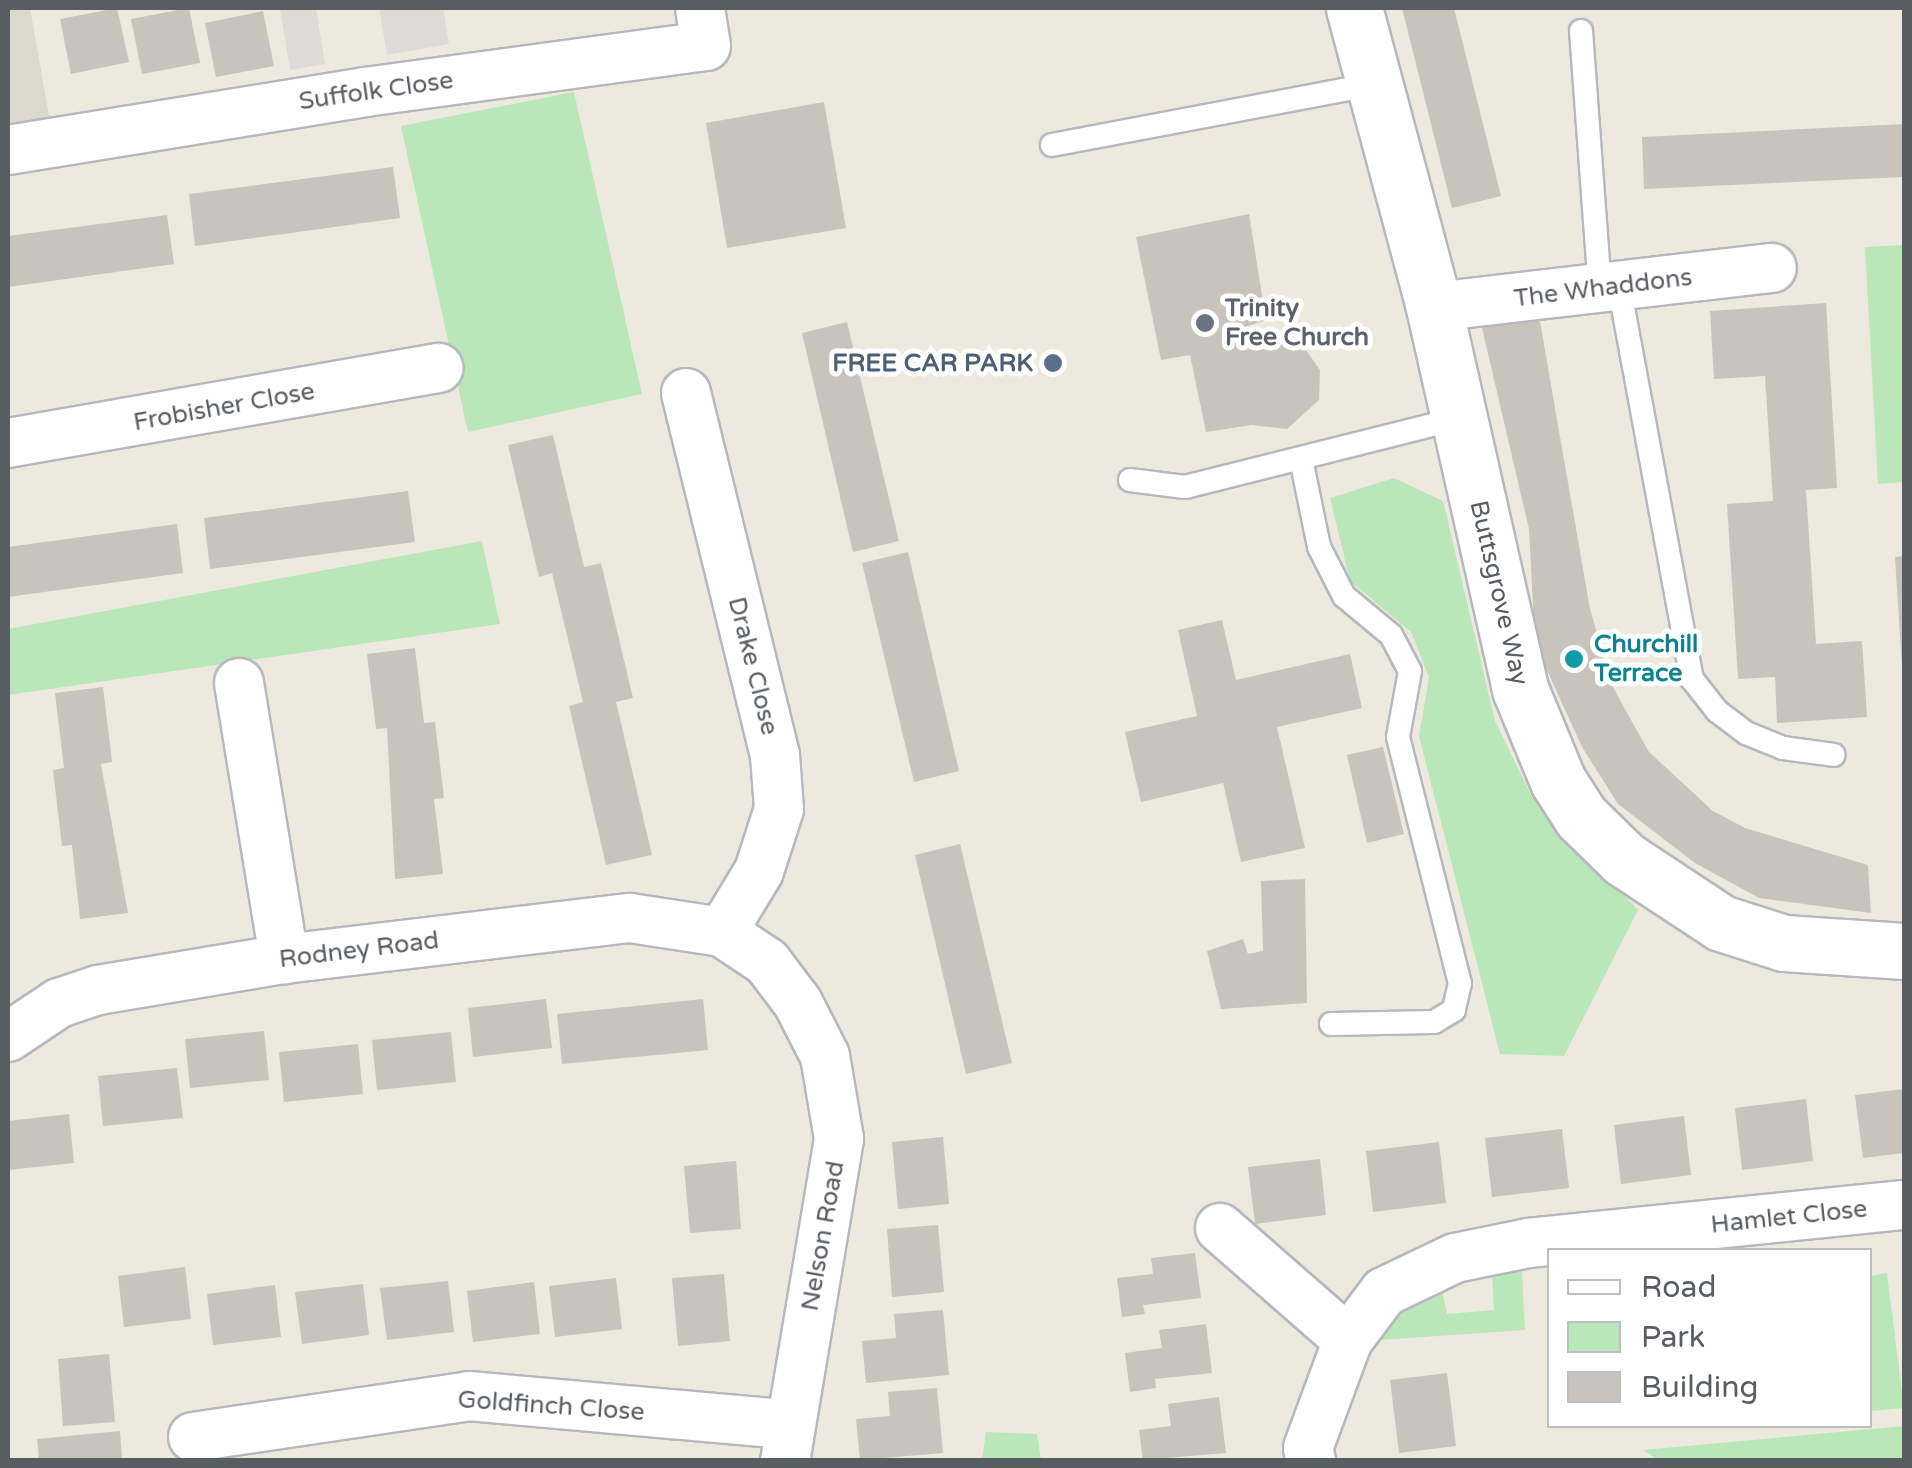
<!DOCTYPE html>
<style>
body{margin:0}
#map{position:relative;width:1912px;height:1468px;overflow:hidden;background:#ede9df;font-family:"Varela Round",sans-serif}
div>[style]{position:absolute}
[style*='--x']{left:calc(var(--x)*1px);top:calc(var(--y)*1px);width:calc(var(--w)*1px);rotate:calc(var(--a)*1deg)}
.industrial>*{inset:0;background:#dddbd4}
.education>*{inset:0;background:#dcd8ce}
.green>*{inset:0;background:#bae7b9}
.building>*{inset:0;background:#c8c4bc}
.roads{filter:drop-shadow(2px 0 #b5b8bd) drop-shadow(-2px 0 #b5b8bd) drop-shadow(0 2px #b5b8bd) drop-shadow(0 -2px #b5b8bd)}
.service>*{height:22px;margin:-11px;padding:0 11px;transform-origin:11px;border-radius:11px;background:#fff}
.minor>*{height:48px;margin:-24px;padding:0 24px;transform-origin:24px;border-radius:24px;background:#fff}
.tertiary>*{height:55px;margin:-27.5px;padding:0 27.5px;transform-origin:27.5px;border-radius:27.5px;background:#fff}
.dots>*{width:28px;height:28px;translate:-50% -50%;box-sizing:border-box;border:5px solid #fff;border-radius:50%}
span{translate:-50% -50%;white-space:nowrap;text-align:center;line-height:1.15;-webkit-text-stroke:10px #fff;paint-order:stroke}
.street-label{font-size:25px;color:#585d62}
.worship-label{font-size:25px;color:#5b616d;font-weight:700}
.left{translate:0 -50%;text-align:left}
.service-label{font-size:25px;color:#4e5e75;font-weight:700}
.right{translate:-100% -50%;text-align:right}
.culture-label{font-size:25px;color:#0d838f;font-weight:700}
.frame{position:absolute;inset:0;border:10px solid #585d62;pointer-events:none}
.legend{position:absolute;left:1547px;top:1248px;width:325px;height:180px;box-sizing:border-box;background:#fff;border:2px solid #bcbec0;margin:0;padding:12px 18px;list-style:none;font-size:30px;color:#585d62}
.legend li{display:flex;align-items:center;gap:20px;height:50px}
.legend b{width:50px;border:2px solid #bcbec0}
</style>
<div id="map">
<div class="industrial">
<div style="clip-path:polygon(280px 8px,316px 8px,325px 64px,290px 70px)"></div>
<div style="clip-path:polygon(379px 8px,443px 8px,449px 44px,387px 55px)"></div>
</div>
<div class="education">
<div style="clip-path:polygon(8px 8px,30px 8px,50px 122px,8px 129px)"></div>
</div>
<div class="green">
<div style="clip-path:polygon(574px 92px,642px 394px,468px 432px,401px 126px)"></div>
<div style="clip-path:polygon(1904px 245px,1904px 482px,1878px 484px,1865px 247px)"></div>
<div style="clip-path:polygon(1394px 478px,1443px 501px,1495px 721px,1532px 797px,1638px 910px,1564px 1056px,1500px 1054px,1419px 736px,1429px 677px,1411px 632px,1350px 581px,1330px 498px)"></div>
<div style="clip-path:polygon(482px 541px,500px 624px,8px 695px,8px 629px)"></div>
<div style="clip-path:polygon(1522px 1271px,1525px 1330px,1380px 1340px,1413px 1299px,1441px 1285px,1447px 1314px,1494px 1310px,1492px 1275px)"></div>
<div style="clip-path:polygon(1887px 1273px,1904px 1408px,1870px 1411px,1870px 1276px)"></div>
<div style="clip-path:polygon(1904px 1426px,1904px 1460px,1658px 1460px,1643px 1450px)"></div>
<div style="clip-path:polygon(986px 1432px,1037px 1434px,1041px 1460px,982px 1460px)"></div>
</div>
<div class="building">
<div style="clip-path:polygon(117px 8px,129px 62px,71px 74px,60px 19px)"></div>
<div style="clip-path:polygon(189px 8px,200px 63px,142px 74px,131px 19px)"></div>
<div style="clip-path:polygon(1402px 8px,1454px 8px,1501px 196px,1452px 208px)"></div>
<div style="clip-path:polygon(263px 11px,274px 66px,216px 77px,205px 23px)"></div>
<div style="clip-path:polygon(824px 102px,846px 228px,727px 248px,706px 123px)"></div>
<div style="clip-path:polygon(1904px 124px,1904px 177px,1644px 189px,1642px 137px)"></div>
<div style="clip-path:polygon(393px 167px,400px 218px,195px 246px,189px 194px)"></div>
<div style="clip-path:polygon(1249px 214px,1266px 320px,1245px 327px,1249px 346px,1275px 337px,1303px 346px,1320px 370px,1319px 400px,1287px 429px,1252px 425px,1206px 432px,1190px 355px,1161px 360px,1136px 237px)"></div>
<div style="clip-path:polygon(167px 215px,174px 264px,8px 287px,8px 236px)"></div>
<div style="clip-path:polygon(1826px 303px,1837px 488px,1806px 490px,1816px 644px,1862px 641px,1867px 717px,1777px 723px,1775px 677px,1738px 679px,1727px 504px,1773px 501px,1765px 376px,1714px 379px,1710px 311px)"></div>
<div style="clip-path:polygon(1539px 316px,1590px 609px,1613px 687px,1631px 720px,1649px 752px,1713px 811px,1745px 828px,1868px 865px,1871px 913px,1759px 898px,1695px 863px,1618px 804px,1582px 747px,1546px 668px,1534px 624px,1529px 529px,1482px 328px)"></div>
<div style="clip-path:polygon(847px 322px,899px 541px,853px 552px,802px 333px)"></div>
<div style="clip-path:polygon(553px 435px,584px 567px,601px 563px,633px 698px,616px 702px,652px 855px,606px 865px,569px 706px,583px 702px,552px 573px,539px 577px,508px 445px)"></div>
<div style="clip-path:polygon(408px 491px,415px 542px,210px 569px,204px 518px)"></div>
<div style="clip-path:polygon(177px 524px,183px 573px,8px 597px,8px 547px)"></div>
<div style="clip-path:polygon(908px 552px,959px 771px,914px 782px,862px 563px)"></div>
<div style="clip-path:polygon(1904px 556px,1904px 667px,1902px 667px,1895px 557px)"></div>
<div style="clip-path:polygon(1222px 620px,1236px 680px,1350px 654px,1362px 708px,1277px 727px,1305px 848px,1241px 862px,1223px 783px,1141px 802px,1125px 732px,1197px 716px,1178px 630px)"></div>
<div style="clip-path:polygon(415px 648px,424px 723px,435px 722px,444px 798px,434px 799px,443px 874px,395px 879px,387px 728px,376px 729px,367px 654px)"></div>
<div style="clip-path:polygon(103px 687px,112px 762px,101px 764px,128px 913px,80px 919px,72px 845px,62px 846px,53px 770px,64px 768px,55px 693px)"></div>
<div style="clip-path:polygon(1383px 747px,1404px 834px,1367px 843px,1347px 755px)"></div>
<div style="clip-path:polygon(960px 844px,1012px 1063px,966px 1074px,915px 855px)"></div>
<div style="clip-path:polygon(1305px 879px,1307px 1003px,1221px 1009px,1207px 951px,1243px 939px,1248px 954px,1263px 951px,1261px 881px)"></div>
<div style="clip-path:polygon(546px 999px,552px 1048px,473px 1057px,468px 1008px)"></div>
<div style="clip-path:polygon(703px 999px,708px 1050px,562px 1064px,557px 1014px)"></div>
<div style="clip-path:polygon(264px 1031px,269px 1080px,190px 1088px,185px 1039px)"></div>
<div style="clip-path:polygon(451px 1032px,456px 1082px,377px 1090px,372px 1040px)"></div>
<div style="clip-path:polygon(358px 1044px,363px 1094px,284px 1102px,279px 1052px)"></div>
<div style="clip-path:polygon(177px 1068px,183px 1118px,103px 1126px,98px 1076px)"></div>
<div style="clip-path:polygon(1904px 1089px,1904px 1153px,1863px 1158px,1855px 1095px)"></div>
<div style="clip-path:polygon(1806px 1099px,1813px 1161px,1742px 1170px,1735px 1108px)"></div>
<div style="clip-path:polygon(69px 1114px,74px 1163px,8px 1170px,8px 1121px)"></div>
<div style="clip-path:polygon(1684px 1116px,1691px 1175px,1621px 1184px,1614px 1125px)"></div>
<div style="clip-path:polygon(1562px 1129px,1569px 1188px,1492px 1197px,1485px 1138px)"></div>
<div style="clip-path:polygon(943px 1137px,949px 1204px,898px 1209px,892px 1142px)"></div>
<div style="clip-path:polygon(1439px 1142px,1446px 1203px,1373px 1212px,1366px 1151px)"></div>
<div style="clip-path:polygon(1320px 1159px,1326px 1215px,1255px 1224px,1248px 1167px)"></div>
<div style="clip-path:polygon(736px 1161px,741px 1229px,690px 1233px,684px 1166px)"></div>
<div style="clip-path:polygon(938px 1225px,944px 1292px,892px 1297px,887px 1229px)"></div>
<div style="clip-path:polygon(1195px 1253px,1201px 1298px,1143px 1305px,1145px 1314px,1122px 1317px,1117px 1278px,1153px 1274px,1151px 1258px)"></div>
<div style="clip-path:polygon(185px 1267px,191px 1319px,124px 1327px,118px 1276px)"></div>
<div style="clip-path:polygon(724px 1274px,730px 1341px,678px 1346px,672px 1278px)"></div>
<div style="clip-path:polygon(616px 1278px,622px 1329px,555px 1337px,549px 1286px)"></div>
<div style="clip-path:polygon(448px 1281px,454px 1332px,387px 1340px,380px 1288px)"></div>
<div style="clip-path:polygon(534px 1282px,540px 1334px,473px 1342px,467px 1291px)"></div>
<div style="clip-path:polygon(363px 1284px,369px 1335px,302px 1344px,295px 1292px)"></div>
<div style="clip-path:polygon(275px 1285px,281px 1337px,213px 1345px,207px 1294px)"></div>
<div style="clip-path:polygon(943px 1310px,949px 1375px,866px 1383px,862px 1341px,896px 1338px,894px 1314px)"></div>
<div style="clip-path:polygon(1206px 1324px,1212px 1373px,1155px 1379px,1156px 1388px,1130px 1392px,1125px 1353px,1162px 1348px,1159px 1330px)"></div>
<div style="clip-path:polygon(109px 1354px,115px 1422px,63px 1426px,58px 1359px)"></div>
<div style="clip-path:polygon(1447px 1373px,1456px 1446px,1399px 1453px,1390px 1380px)"></div>
<div style="clip-path:polygon(937px 1388px,943px 1453px,860px 1460px,856px 1419px,890px 1416px,888px 1392px)"></div>
<div style="clip-path:polygon(1219px 1397px,1226px 1453px,1143px 1460px,1139px 1430px,1171px 1426px,1168px 1404px)"></div>
<div style="clip-path:polygon(120px 1431px,122px 1460px,39px 1460px,37px 1439px)"></div>
</div>
<div class="roads">
<div class="service">
<div style="--x:1581;--y:31;--w:258;--a:85.8"></div>
<div style="--x:1052;--y:145;--w:329;--a:-10.7"></div>
<div style="--x:1619;--y:286;--w:400;--a:79.5"></div>
<div style="--x:1692;--y:679;--w:41;--a:52"></div>
<div style="--x:1717;--y:711;--w:36;--a:37"></div>
<div style="--x:1746;--y:733;--w:40;--a:22"></div>
<div style="--x:1783;--y:748;--w:51;--a:7.8"></div>
<div style="--x:1301;--y:459;--w:90;--a:78.4"></div>
<div style="--x:1319;--y:547;--w:55;--a:63"></div>
<div style="--x:1344;--y:596;--w:61;--a:39.7"></div>
<div style="--x:1391;--y:635;--w:41;--a:62.2"></div>
<div style="--x:1410;--y:671;--w:67;--a:100.3"></div>
<div style="--x:1398;--y:737;--w:254;--a:75.9"></div>
<div style="--x:1460;--y:983;--w:28;--a:103"></div>
<div style="--x:1454;--y:1010;--w:23;--a:149"></div>
<div style="--x:1434;--y:1022;--w:103;--a:178.9"></div>
<div style="--x:1130;--y:480;--w:55;--a:7.3"></div>
<div style="--x:1185;--y:487;--w:283;--a:-14.1"></div>
</div>
<div class="minor">
<div style="--x:8;--y:150;--w:362;--a:-9.2"></div>
<div style="--x:365;--y:92;--w:344;--a:-7.7"></div>
<div style="--x:706;--y:46;--w:38;--a:-99"></div>
<div style="--x:1434;--y:307;--w:340;--a:-6.6"></div>
<div style="--x:686;--y:393;--w:373;--a:76.2"></div>
<div style="--x:775;--y:755;--w:54;--a:85.8"></div>
<div style="--x:779;--y:809;--w:65;--a:107.9"></div>
<div style="--x:759;--y:871;--w:71;--a:121.2"></div>
<div style="--x:8;--y:443;--w:437;--a:-9.9"></div>
<div style="--x:239;--y:683;--w:280;--a:80.7"></div>
<div style="--x:8;--y:1037;--w:61;--a:-33.7"></div>
<div style="--x:59;--y:1003;--w:41;--a:-18.4"></div>
<div style="--x:98;--y:990;--w:189;--a:-9.5"></div>
<div style="--x:284;--y:959;--w:348;--a:-6.8"></div>
<div style="--x:630;--y:918;--w:93;--a:8.7"></div>
<div style="--x:722;--y:932;--w:54;--a:33.7"></div>
<div style="--x:767;--y:962;--w:51;--a:52.9"></div>
<div style="--x:798;--y:1003;--w:59;--a:63"></div>
<div style="--x:825;--y:1056;--w:84;--a:80.4"></div>
<div style="--x:839;--y:1139;--w:326;--a:99.5"></div>
<div style="--x:1220;--y:1228;--w:170;--a:41.2"></div>
<div style="--x:193;--y:1437;--w:279;--a:-8.4"></div>
<div style="--x:469;--y:1396;--w:323;--a:5.1"></div>
<div style="--x:1311;--y:1460;--w:12;--a:-104"></div>
<div style="--x:1308;--y:1448;--w:115;--a:-69.7"></div>
<div style="--x:1348;--y:1340;--w:60;--a:-53.1"></div>
<div style="--x:1384;--y:1292;--w:79;--a:-25.6"></div>
<div style="--x:1455;--y:1258;--w:75;--a:-11.6"></div>
<div style="--x:1528;--y:1243;--w:378;--a:-5.8"></div>
</div>
<div class="tertiary">
<div style="--x:1354;--y:8;--w:310;--a:75"></div>
<div style="--x:1434;--y:307;--w:392;--a:77.3"></div>
<div style="--x:1520;--y:689;--w:100;--a:67.6"></div>
<div style="--x:1558;--y:781;--w:43;--a:57.4"></div>
<div style="--x:1581;--y:817;--w:60;--a:44.3"></div>
<div style="--x:1624;--y:859;--w:116;--a:33.4"></div>
<div style="--x:1721;--y:923;--w:66;--a:17.6"></div>
<div style="--x:1784;--y:943;--w:120;--a:3.8"></div>
</div>
</div>
<div class="dots">
<div style="left:1205px;top:323px;background:#6b7280"></div>
<div style="left:1053px;top:363px;background:#5c6f8a"></div>
<div style="left:1574px;top:659px;background:#0f9aa8"></div>
</div>
<div class="street-label">
<span style="left:376px;top:91px;rotate:-8deg">Suffolk Close</span>
<span style="left:1603px;top:288px;rotate:-7deg">The Whaddons</span>
<span style="left:224px;top:407px;rotate:-10deg">Frobisher Close</span>
<span style="left:1499px;top:593px;rotate:77deg">Buttsgrove Way</span>
<span style="left:753px;top:666px;rotate:76deg">Drake Close</span>
<span style="left:359px;top:950px;rotate:-7deg">Rodney Road</span>
<span style="left:1789px;top:1217px;rotate:-6deg">Hamlet Close</span>
<span style="left:823px;top:1236px;rotate:-80deg">Nelson Road</span>
<span style="left:551px;top:1406px;rotate:4deg">Goldfinch Close</span>
</div>
<div class="worship-label">
<span class="left" style="left:1225px;top:323px">Trinity<br>Free Church</span>
</div>
<div class="service-label">
<span class="right" style="left:1033px;top:363px">FREE CAR PARK</span>
</div>
<div class="culture-label">
<span class="left" style="left:1594px;top:659px">Churchill<br>Terrace</span>
</div>
<div class="frame"></div>
<ul class="legend">
<li><b style="height:12px;background:#fff"></b>Road</li>
<li><b style="height:28px;background:#bae7b9"></b>Park</li>
<li><b style="height:28px;background:#c8c4bc"></b>Building</li>
</ul>
</div>
